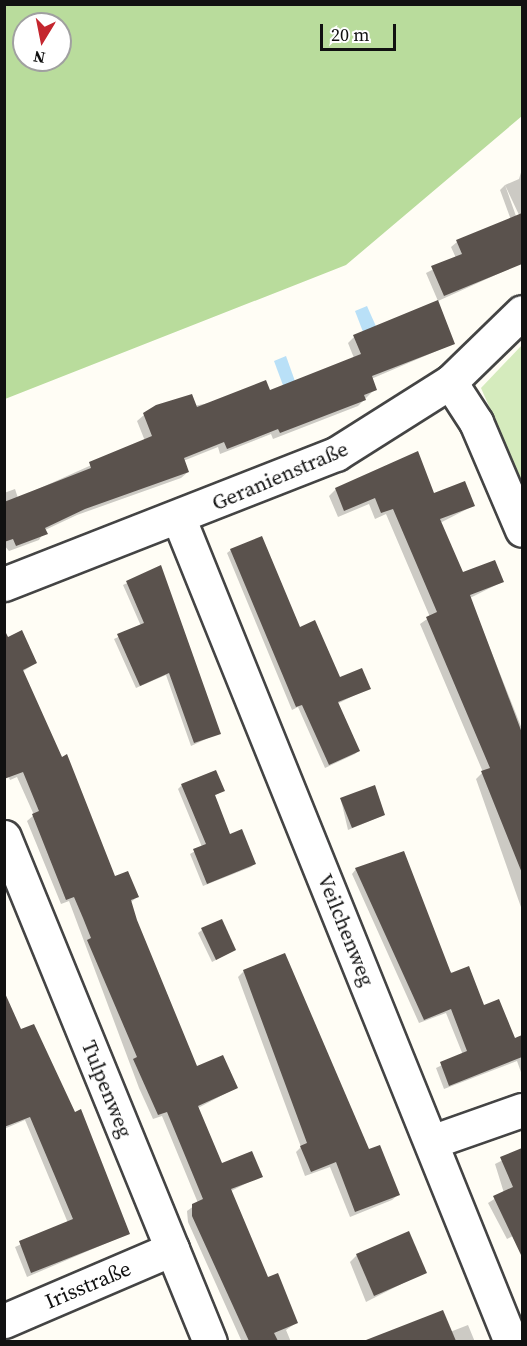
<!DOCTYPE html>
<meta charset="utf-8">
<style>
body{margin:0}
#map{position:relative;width:527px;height:1346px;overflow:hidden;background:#fffdf5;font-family:"Source Serif 4",serif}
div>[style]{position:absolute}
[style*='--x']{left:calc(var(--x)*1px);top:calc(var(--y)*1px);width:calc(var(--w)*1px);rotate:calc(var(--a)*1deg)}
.green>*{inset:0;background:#d5ebbd}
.forest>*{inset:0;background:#b9dc9c}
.water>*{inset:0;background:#b9e0f7}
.shadow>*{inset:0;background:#0003}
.building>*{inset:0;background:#5a524d}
.roads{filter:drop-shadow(2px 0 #444) drop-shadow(-2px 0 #444) drop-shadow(0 2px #444) drop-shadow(0 -2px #444)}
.minor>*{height:33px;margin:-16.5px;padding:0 16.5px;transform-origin:16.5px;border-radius:16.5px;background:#fff}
span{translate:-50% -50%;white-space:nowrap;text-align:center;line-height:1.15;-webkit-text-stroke:6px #fff;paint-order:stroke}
.street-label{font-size:21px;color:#111}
.frame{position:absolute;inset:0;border:6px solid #111;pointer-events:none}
.north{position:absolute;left:12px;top:12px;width:60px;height:60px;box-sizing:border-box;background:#fff;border:2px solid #a0a0a0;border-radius:50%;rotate:190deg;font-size:16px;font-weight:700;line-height:24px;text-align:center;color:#111}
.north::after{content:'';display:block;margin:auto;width:21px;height:27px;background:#c4262e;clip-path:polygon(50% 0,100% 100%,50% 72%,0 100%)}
.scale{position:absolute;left:320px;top:24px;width:76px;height:27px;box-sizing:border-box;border:3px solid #111;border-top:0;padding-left:8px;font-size:18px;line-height:21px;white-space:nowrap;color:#111;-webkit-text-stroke:4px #fff;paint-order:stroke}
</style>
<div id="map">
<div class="green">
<div style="clip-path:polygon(522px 345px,522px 482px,481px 388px)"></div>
</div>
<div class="forest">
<div style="clip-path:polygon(evenodd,5px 4px,522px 5px,522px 116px,346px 265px,5px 399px,5px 4px,24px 24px,60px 24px,60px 60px,24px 60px,24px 24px)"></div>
</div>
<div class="water">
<div style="clip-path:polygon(367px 306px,378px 331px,365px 337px,355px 311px)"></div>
<div style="clip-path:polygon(286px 356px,296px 384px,284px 388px,274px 361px)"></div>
</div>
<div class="shadow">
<div style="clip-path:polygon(522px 169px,522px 216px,520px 217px,505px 185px,519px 179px)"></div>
<div style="clip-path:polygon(505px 185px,522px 233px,522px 263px,438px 301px,426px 273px,456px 258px,451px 247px,457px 242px,511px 220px,500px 190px)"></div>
<div style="clip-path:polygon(354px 337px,453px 344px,371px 379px,375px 389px,358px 406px,273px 439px,271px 434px,220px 454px,218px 447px,183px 461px,188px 472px,181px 478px,77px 515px,45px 530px,39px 540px,9px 551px,4px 545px,4px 493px,15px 489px,18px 498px,145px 441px,137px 421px,144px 415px,269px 392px,354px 358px,348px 343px)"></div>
<div style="clip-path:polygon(336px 489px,433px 495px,473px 506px,440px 523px,462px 574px,502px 582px,470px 598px,522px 729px,522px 910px,476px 779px,483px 772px,420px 624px,430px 617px,386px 514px,375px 519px,369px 504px,338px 517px,329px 496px)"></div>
<div style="clip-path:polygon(231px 550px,339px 679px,369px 688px,337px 704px,358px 751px,355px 754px,325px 768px,298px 707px,292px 710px,227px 553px)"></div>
<div style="clip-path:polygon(160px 567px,219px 733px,191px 746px,166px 675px,136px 688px,114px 639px,141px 626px,123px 585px)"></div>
<div style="clip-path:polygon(4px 640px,36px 663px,22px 672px,114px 878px,137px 897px,130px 903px,135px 920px,196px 1068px,236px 1088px,198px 1108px,221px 1165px,261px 1176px,231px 1191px,267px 1279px,296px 1323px,286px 1330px,291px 1342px,242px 1342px,188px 1222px,187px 1211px,198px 1203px,162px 1116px,153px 1119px,139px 1088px,69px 901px,61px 904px,27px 821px,34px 815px,17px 777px,10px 780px,4px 767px)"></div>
<div style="clip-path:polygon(182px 785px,223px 791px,214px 796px,230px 836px,254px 864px,251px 867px,203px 886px,190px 854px,202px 847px,178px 789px)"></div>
<div style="clip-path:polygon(341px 800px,384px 815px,348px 830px)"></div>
<div style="clip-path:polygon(356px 869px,514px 1040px,522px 1037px,522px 1075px,517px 1061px,444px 1089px,436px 1068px,463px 1055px,446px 1013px,419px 1023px,352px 874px)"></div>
<div style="clip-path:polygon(202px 930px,235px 950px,212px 962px,198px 933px)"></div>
<div style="clip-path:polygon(244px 971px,398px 1195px,392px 1200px,350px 1217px,330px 1167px,305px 1176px,296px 1152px,301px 1147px,238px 977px)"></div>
<div style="clip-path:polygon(20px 1031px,128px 1234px,27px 1277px,15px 1247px,68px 1223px,25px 1120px,4px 1129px)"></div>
<div style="clip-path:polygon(521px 1151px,522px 1154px,522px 1255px,515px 1235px,507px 1239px,488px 1203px,504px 1193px,495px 1164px)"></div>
<div style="clip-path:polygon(357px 1255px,425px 1272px,366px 1302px,350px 1262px)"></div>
<div style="clip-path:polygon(468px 1325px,475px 1342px,369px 1342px,450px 1332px)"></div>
</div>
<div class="building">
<div style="clip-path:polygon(522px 213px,522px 264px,444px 296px,431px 266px,462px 254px,456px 240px)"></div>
<div style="clip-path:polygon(438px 300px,455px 344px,372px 376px,377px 390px,364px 395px,366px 400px,280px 433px,278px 429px,227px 449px,224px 442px,184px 458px,189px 472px,85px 509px,45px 528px,48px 534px,16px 546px,13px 539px,4px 542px,4px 502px,91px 468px,89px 462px,152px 436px,143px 413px,156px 405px,192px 394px,197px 407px,266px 380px,270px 390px,361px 354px,353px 335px)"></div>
<div style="clip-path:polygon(418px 451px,434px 493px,465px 481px,475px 506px,440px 519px,463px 572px,495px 560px,504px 582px,470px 595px,522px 733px,522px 873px,481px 771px,490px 768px,426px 617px,437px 612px,393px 509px,381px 513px,375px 498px,344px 511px,335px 488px)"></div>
<div style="clip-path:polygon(262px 536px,300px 627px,315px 620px,340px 677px,362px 668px,371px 689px,338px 702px,360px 751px,329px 765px,302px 705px,296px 707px,230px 549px)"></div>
<div style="clip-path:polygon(161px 565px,221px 734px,194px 743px,169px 673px,140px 686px,117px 634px,144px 623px,126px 581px)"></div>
<div style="clip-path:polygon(4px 629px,8px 637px,22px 630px,37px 663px,23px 670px,62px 757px,67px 754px,115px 876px,128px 871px,139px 897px,131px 900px,137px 920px,197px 1066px,223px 1055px,238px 1088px,198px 1106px,222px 1163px,252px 1151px,263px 1177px,231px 1189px,268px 1277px,278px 1273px,298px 1323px,274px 1333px,278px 1341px,249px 1341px,192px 1216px,192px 1204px,203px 1199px,167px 1112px,158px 1115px,133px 1059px,137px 1057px,87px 940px,91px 938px,83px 918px,74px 897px,66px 900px,32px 814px,39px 811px,23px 772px,4px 779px)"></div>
<div style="clip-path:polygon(216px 770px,225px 791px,215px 795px,230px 834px,242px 829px,256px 864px,207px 884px,193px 849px,206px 844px,181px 784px)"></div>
<div style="clip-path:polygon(375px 785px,385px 815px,352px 828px,340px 798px)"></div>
<div style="clip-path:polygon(404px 851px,451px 973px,469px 966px,484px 1005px,499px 999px,515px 1038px,522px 1035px,522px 1057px,449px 1086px,440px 1062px,467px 1051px,451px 1009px,424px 1020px,355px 868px)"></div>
<div style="clip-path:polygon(222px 919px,236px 950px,216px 960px,201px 928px)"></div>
<div style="clip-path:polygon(285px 953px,369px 1149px,380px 1145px,400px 1195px,355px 1212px,336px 1162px,311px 1172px,300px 1146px,307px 1143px,243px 970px)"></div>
<div style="clip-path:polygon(4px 991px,21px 1029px,34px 1024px,75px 1112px,81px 1109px,130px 1234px,31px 1273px,19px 1241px,73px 1219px,30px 1117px,4px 1127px)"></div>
<div style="clip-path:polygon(522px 1148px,522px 1255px,521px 1255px,493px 1196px,513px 1187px,500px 1157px)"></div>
<div style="clip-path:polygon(409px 1231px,427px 1273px,374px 1296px,356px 1254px)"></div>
<div style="clip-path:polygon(443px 1310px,456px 1341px,366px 1341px,366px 1340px)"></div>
</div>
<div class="roads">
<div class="minor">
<div style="--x:450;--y:382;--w:48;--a:57"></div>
<div style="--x:476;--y:422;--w:117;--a:66.9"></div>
<div style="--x:179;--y:519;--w:887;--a:68.03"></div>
<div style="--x:4;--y:584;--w:357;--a:-21.4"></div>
<div style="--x:336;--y:454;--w:135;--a:-32.3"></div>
<div style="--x:450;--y:382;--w:100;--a:-44.2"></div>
<div style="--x:4;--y:837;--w:545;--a:67.81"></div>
<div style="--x:431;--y:1142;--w:96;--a:-19.4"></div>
<div style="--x:4;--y:1321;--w:183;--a:-23.2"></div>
</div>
</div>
<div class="street-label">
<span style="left:280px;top:476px;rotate:-23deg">Geranienstraße</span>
<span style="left:346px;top:930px;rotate:68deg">Veilchenweg</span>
<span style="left:107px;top:1089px;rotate:68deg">Tulpenweg</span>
<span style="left:88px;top:1285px;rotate:-23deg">Irisstraße</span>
</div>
<div class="frame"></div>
<div class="north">N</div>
<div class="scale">20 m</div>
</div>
